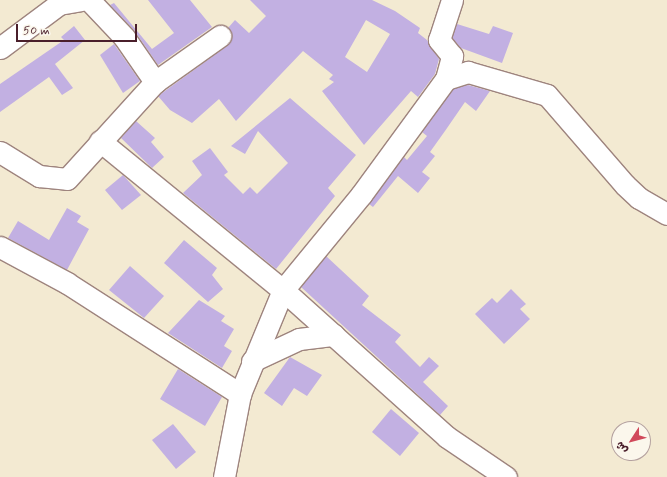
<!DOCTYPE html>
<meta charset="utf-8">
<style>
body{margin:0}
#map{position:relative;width:667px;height:477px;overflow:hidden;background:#f3ead2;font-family:Mynerve,"Playpen Sans Arabic",sans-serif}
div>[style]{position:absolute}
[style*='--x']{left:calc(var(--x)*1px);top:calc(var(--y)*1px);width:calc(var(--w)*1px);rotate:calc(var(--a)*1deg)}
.building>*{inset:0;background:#c2b0e2}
.roads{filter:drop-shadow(1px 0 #9e847e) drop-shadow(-1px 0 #9e847e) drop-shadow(0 1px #9e847e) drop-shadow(0 -1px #9e847e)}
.minor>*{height:21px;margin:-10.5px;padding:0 10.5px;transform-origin:10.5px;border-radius:10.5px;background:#fff}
span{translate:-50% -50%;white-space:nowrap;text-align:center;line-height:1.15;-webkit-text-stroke:4px #fbf7ec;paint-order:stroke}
.north{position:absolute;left:611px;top:421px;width:40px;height:40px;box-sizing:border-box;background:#fbf7ec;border:1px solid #b4a19f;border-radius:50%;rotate:234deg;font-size:11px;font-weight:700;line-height:16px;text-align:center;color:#4a1f2b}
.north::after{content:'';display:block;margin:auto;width:14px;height:18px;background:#d1495b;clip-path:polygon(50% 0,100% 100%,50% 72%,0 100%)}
.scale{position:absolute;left:16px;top:24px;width:121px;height:18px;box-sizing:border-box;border:2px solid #4a1f2b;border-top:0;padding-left:5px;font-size:12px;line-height:14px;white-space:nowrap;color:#4a1f2b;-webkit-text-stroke:3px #fbf7ec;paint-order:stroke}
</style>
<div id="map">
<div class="building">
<div style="clip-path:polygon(148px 0,190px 0,212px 27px,158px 65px,134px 30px,110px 5px,114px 3px,152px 49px,174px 33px)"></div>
<div style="clip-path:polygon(evenodd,250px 0,372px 0,395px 11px,420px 28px,418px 33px,427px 40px,439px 59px,435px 74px,418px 97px,411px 91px,364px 145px,322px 91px,334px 82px,329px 79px,333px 75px,303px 51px,236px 121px,219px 99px,192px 123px,170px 110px,158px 96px,227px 46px,232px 35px,228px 28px,235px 20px,249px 33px,266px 16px,250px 0,366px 20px,390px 34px,367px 72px,345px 57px,366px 20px)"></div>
<div style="clip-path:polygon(457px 24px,489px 34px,493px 26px,513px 33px,502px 63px,461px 48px,452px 38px)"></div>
<div style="clip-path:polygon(74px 26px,85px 40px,55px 64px,73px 88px,62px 95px,49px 77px,0 112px,0 84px,64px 40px,61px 37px)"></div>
<div style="clip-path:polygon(114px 44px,140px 81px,123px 93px,100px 55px)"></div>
<div style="clip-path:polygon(468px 85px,490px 91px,476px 111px,465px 102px,445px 131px,430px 152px,435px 156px,422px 172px,430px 178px,418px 193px,398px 176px,373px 207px,369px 204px,404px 157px,407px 160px,427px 136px,422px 132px,453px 89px)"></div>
<div style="clip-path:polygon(290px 98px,356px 155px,328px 188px,335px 196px,276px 269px,183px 193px,202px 175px,192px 161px,210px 148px,228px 172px,224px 175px,243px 194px,250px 187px,257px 194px,288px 163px,258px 131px,245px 154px,231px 146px)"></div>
<div style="clip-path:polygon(136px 121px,155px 138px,151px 142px,164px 157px,152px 168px,121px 138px)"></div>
<div style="clip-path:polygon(123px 175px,141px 195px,122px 210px,105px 190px)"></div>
<div style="clip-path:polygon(67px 208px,81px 216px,77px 222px,89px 229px,67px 270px,8px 238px,18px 221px,49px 240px)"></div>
<div style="clip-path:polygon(184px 240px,217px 268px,212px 275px,223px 289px,208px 302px,164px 263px)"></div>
<div style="clip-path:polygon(326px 256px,369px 296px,362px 305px,401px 335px,395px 342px,420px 367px,429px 357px,439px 366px,423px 382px,448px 406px,440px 415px,301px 287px)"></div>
<div style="clip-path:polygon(130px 266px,164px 296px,144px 318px,109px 290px)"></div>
<div style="clip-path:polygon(511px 289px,526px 304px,520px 309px,530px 319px,504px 344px,475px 314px,492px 298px,497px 303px)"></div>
<div style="clip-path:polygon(199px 300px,225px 316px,221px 321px,234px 329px,224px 346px,232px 351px,222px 368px,168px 333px)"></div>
<div style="clip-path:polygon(290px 357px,322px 375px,307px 396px,294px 388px,282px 406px,264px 393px)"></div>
<div style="clip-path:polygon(178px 369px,222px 397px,205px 426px,160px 399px)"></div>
<div style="clip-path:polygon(391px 409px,419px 433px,400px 456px,372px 432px)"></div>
<div style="clip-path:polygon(173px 424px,196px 452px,176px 469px,152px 440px)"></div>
</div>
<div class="roads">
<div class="minor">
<div style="--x:89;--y:0;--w:51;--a:46.6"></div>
<div style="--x:124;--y:37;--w:55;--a:55.4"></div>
<div style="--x:0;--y:48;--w:74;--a:-36.7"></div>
<div style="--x:59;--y:4;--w:22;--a:-10"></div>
<div style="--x:446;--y:79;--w:24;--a:-75"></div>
<div style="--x:452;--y:56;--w:21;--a:-129"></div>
<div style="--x:439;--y:40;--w:42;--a:-72"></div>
<div style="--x:100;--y:141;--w:236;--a:39.2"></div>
<div style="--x:283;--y:290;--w:113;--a:112.5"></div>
<div style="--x:240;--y:394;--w:85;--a:100.9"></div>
<div style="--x:0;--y:152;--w:46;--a:31.6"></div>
<div style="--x:39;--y:176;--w:28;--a:6"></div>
<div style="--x:67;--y:179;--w:131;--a:-47.8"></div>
<div style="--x:155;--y:82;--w:80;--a:-35.3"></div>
<div style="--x:0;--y:247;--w:76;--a:28.2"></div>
<div style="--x:67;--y:283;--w:206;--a:32.7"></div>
<div style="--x:252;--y:361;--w:52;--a:-25.1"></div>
<div style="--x:299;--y:339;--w:35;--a:-7"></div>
<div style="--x:506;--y:477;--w:71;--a:-145.9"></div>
<div style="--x:447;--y:437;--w:220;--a:-138.1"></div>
<div style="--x:283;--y:290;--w:123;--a:-50.6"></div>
<div style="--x:361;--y:195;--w:144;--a:-53.8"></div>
<div style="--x:446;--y:79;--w:23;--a:-18"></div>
<div style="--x:468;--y:72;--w:82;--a:16.2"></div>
<div style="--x:547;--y:95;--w:119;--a:49.1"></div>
<div style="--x:625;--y:185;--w:19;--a:43"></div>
<div style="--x:639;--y:198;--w:32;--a:30"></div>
</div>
</div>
<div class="north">ش</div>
<div class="scale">50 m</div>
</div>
